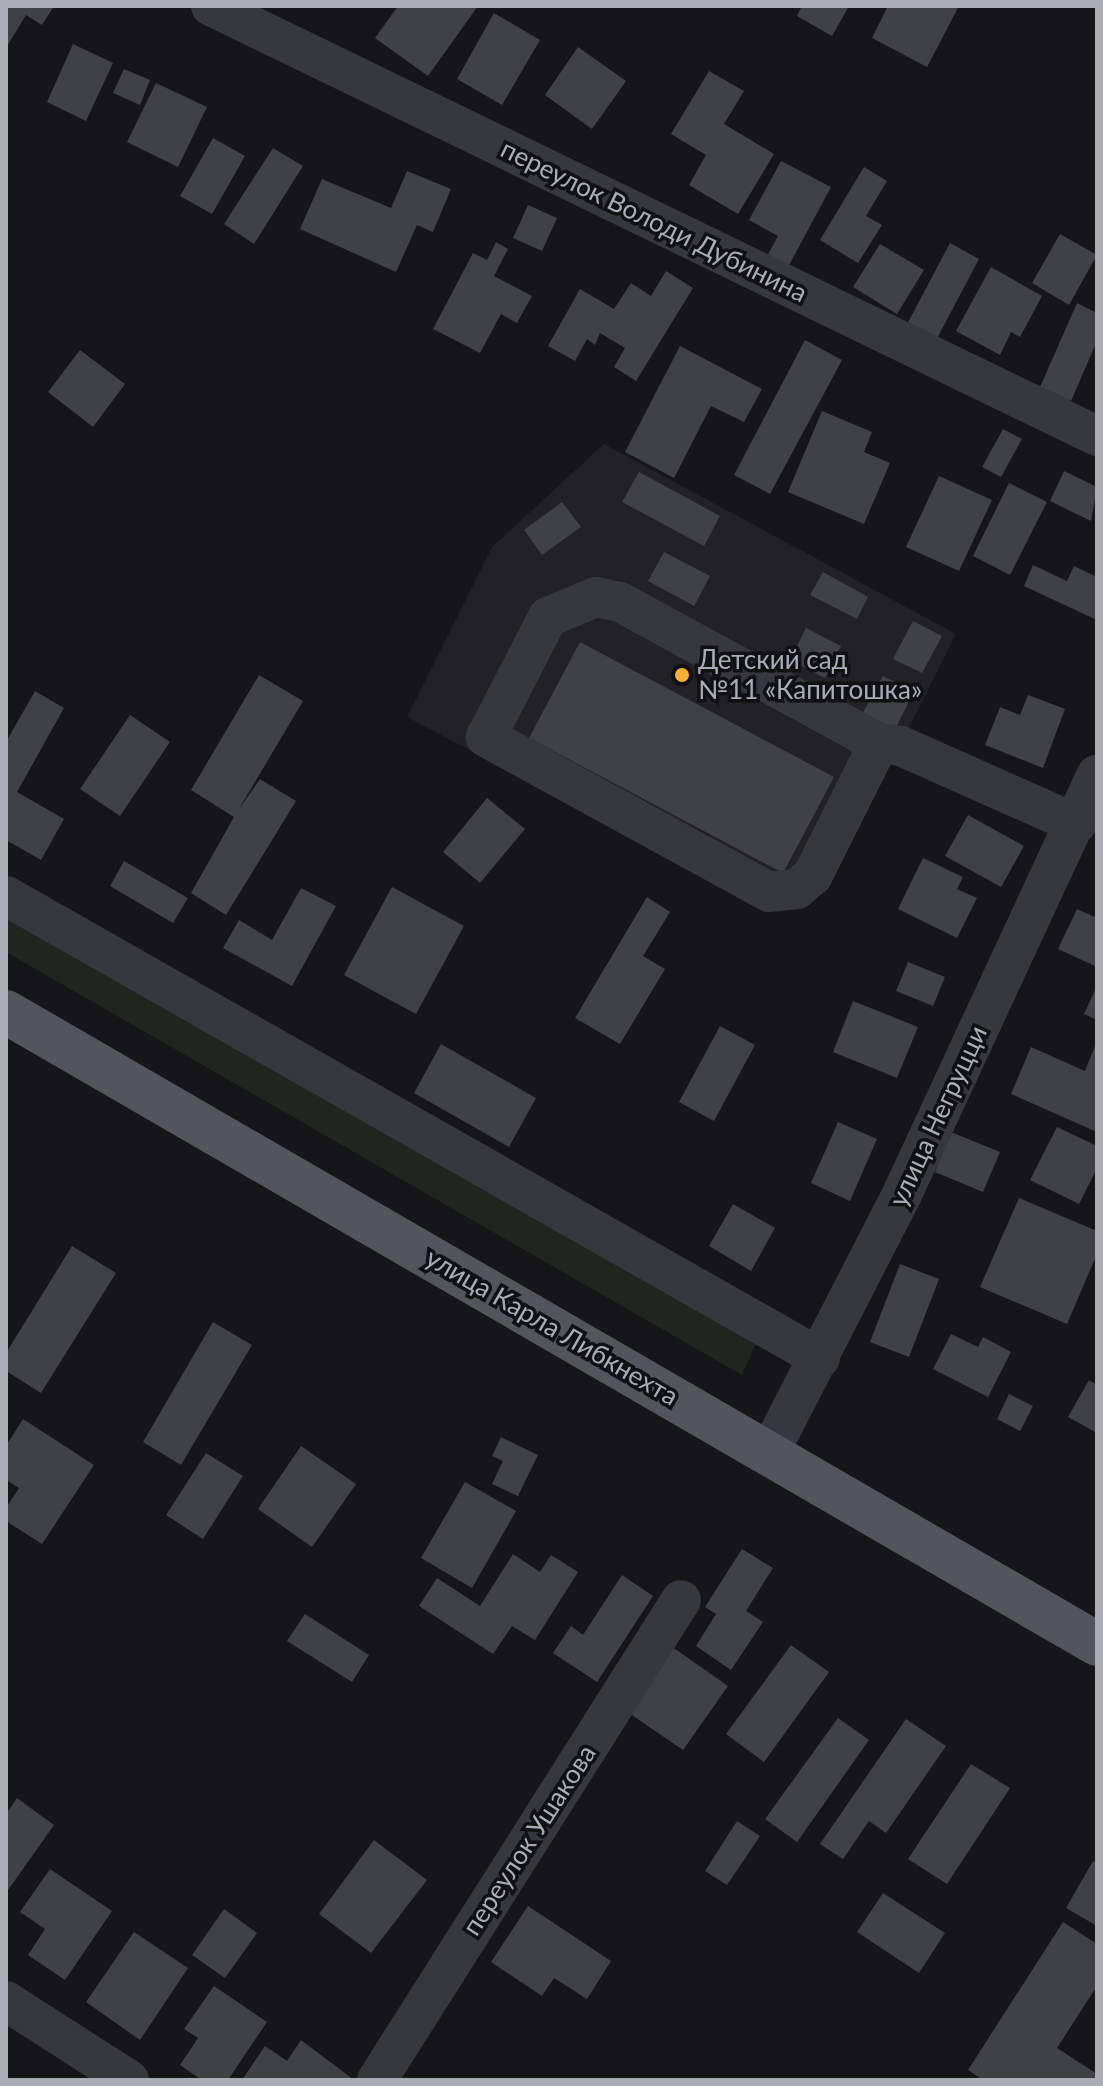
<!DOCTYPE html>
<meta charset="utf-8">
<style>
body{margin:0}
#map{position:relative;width:1103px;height:2086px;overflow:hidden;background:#161618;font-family:Lato,sans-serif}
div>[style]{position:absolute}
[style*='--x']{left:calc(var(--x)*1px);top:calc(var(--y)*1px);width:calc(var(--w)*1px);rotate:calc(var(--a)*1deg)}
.built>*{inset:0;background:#222225}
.green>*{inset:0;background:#1e261f}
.building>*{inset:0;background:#404145}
.minor>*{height:40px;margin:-20px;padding:0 20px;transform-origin:20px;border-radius:20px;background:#37383d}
.major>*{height:44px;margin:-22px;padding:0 22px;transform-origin:22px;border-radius:22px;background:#53555c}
.dots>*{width:22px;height:22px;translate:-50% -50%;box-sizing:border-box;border:4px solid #111113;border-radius:50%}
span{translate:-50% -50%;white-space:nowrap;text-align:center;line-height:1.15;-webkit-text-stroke:7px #111113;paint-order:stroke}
.street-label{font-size:26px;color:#a8adb8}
.poi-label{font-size:26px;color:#a8adb8}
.left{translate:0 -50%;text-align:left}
.frame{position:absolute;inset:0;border:8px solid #a8adb8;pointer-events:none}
</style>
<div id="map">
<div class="built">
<div style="clip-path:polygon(604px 444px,956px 634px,826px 892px,779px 913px,407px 717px,492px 547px)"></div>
</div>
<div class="green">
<div style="clip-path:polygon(6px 896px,764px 1325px,742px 1375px,6px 952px)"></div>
</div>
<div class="building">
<div style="clip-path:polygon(6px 6px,54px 6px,42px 25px,26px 15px,6px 48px)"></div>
<div style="clip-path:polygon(398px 6px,478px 6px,428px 76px,375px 38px)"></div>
<div style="clip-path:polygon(802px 6px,849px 6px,832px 36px,797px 16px)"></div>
<div style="clip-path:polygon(888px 6px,959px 6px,927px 67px,872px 38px)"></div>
<div style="clip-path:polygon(494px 13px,540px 40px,502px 105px,457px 79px)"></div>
<div style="clip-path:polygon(73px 44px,113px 63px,86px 121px,47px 102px)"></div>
<div style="clip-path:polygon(578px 47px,626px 81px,592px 129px,545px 95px)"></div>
<div style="clip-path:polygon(124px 69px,150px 80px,140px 105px,113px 93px)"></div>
<div style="clip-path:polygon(709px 71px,744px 91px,724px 124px,774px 154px,738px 214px,689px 185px,706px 155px,671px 134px)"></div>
<div style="clip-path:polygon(156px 83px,207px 107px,178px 167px,127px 142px)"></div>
<div style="clip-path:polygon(213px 138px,245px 156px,212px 214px,180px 196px)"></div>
<div style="clip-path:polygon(273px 148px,303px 166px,254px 244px,224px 224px)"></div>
<div style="clip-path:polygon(781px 161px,831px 187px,787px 269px,766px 258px,778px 236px,749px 220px)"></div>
<div style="clip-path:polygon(864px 167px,887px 181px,866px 216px,882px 225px,858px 263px,820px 240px)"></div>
<div style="clip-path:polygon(407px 171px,451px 189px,433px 232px,417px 225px,396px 272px,300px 229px,322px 179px,391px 208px)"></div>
<div style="clip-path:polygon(528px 205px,557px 218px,542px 251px,513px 238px)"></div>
<div style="clip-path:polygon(1060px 234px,1097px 255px,1069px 305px,1032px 283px)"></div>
<div style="clip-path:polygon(496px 242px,508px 249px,494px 276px,532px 296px,517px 323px,501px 314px,480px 353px,433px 329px,473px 253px,487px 260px)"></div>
<div style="clip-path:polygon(950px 243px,979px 259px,933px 346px,904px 330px)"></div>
<div style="clip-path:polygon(880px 244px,924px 270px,897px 314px,853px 287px)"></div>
<div style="clip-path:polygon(991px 267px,1042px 296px,1020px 337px,1011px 332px,1000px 355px,956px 331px)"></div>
<div style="clip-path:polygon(666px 271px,693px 288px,636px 381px,614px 367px,625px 348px,600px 333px,595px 345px,587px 339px,575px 361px,548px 346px,580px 289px,614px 309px,631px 283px,651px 296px)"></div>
<div style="clip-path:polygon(1077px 303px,1097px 313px,1097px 341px,1071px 401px,1040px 387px)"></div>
<div style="clip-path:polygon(805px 340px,842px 360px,770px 494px,734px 475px)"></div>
<div style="clip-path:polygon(680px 346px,762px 389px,744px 422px,711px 406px,674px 478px,625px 452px)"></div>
<div style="clip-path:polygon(80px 350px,125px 384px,93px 427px,48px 392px)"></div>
<div style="clip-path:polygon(822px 411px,872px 432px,864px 452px,890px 463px,864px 524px,788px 492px)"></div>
<div style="clip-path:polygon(1003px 429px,1022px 439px,1001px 477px,982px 467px)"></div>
<div style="clip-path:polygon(1064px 471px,1097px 487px,1091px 521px,1050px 501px)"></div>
<div style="clip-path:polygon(639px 472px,720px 516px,704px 546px,622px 502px)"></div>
<div style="clip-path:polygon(939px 476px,992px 500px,959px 571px,906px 547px)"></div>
<div style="clip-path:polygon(1009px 483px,1047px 502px,1010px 575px,973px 556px)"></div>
<div style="clip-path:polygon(562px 502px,581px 527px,542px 555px,524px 530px)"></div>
<div style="clip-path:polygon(664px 552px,710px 576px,694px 606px,648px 581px)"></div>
<div style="clip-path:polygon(1033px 565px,1067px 581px,1074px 566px,1097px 577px,1097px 620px,1024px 586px)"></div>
<div style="clip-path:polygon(823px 572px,868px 597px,857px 619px,810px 595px)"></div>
<div style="clip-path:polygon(913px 621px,942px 636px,922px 673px,893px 659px)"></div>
<div style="clip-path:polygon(806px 628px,841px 646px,825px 678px,790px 660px)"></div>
<div style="clip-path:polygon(580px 642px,834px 777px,783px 873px,529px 738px)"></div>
<div style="clip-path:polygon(259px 675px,303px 701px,239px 809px,260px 779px,296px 801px,226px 915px,191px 893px,234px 817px,191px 790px)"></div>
<div style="clip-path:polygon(883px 676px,914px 692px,892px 735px,860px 718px)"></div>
<div style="clip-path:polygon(35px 691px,64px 708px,17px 792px,64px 819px,41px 860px,6px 840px,6px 742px)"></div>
<div style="clip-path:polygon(1028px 695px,1065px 709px,1043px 768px,985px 745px,1000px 707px,1020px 715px)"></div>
<div style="clip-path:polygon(130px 715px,170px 742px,120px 816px,80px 789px)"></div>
<div style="clip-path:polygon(487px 798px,525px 829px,480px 883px,443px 852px)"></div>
<div style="clip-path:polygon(968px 815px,1024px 846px,1001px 887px,945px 856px)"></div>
<div style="clip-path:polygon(923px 858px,963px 877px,957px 889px,977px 898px,957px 938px,898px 909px)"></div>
<div style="clip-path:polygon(124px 861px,188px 898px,173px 923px,110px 886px)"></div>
<div style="clip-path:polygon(392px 887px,464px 926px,416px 1014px,344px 975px)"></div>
<div style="clip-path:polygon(301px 888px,336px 906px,292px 986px,223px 948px,239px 920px,272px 940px)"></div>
<div style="clip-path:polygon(647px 897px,670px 912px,643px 956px,665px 969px,620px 1044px,575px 1018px)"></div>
<div style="clip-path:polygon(1077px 909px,1097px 918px,1097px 967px,1058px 949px)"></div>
<div style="clip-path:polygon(908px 962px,945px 977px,933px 1006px,896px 991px)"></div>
<div style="clip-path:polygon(1097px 986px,1097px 1020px,1084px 1014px)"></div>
<div style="clip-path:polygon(853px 1001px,918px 1027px,897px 1078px,833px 1052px)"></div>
<div style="clip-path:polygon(720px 1026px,755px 1045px,714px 1121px,679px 1102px)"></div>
<div style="clip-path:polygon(1097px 1041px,1097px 1132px,1011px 1094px,1031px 1047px,1085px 1071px)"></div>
<div style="clip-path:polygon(441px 1044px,536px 1098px,509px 1147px,414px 1093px)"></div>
<div style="clip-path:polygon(838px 1122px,877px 1139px,850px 1201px,811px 1183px)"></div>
<div style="clip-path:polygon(1057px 1127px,1097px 1146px,1097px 1168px,1079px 1204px,1030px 1180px)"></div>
<div style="clip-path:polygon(951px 1132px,1000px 1152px,983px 1192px,935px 1172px)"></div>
<div style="clip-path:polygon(1019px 1198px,1097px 1231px,1097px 1254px,1067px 1324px,980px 1287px)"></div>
<div style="clip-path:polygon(733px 1204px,775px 1228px,751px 1271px,709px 1246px)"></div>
<div style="clip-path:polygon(72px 1246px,116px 1273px,41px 1393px,6px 1371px,6px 1353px)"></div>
<div style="clip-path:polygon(900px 1264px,939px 1279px,909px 1357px,870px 1342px)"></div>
<div style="clip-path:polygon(213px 1322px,252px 1345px,181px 1465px,143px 1442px)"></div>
<div style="clip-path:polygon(951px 1334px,978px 1347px,983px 1337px,1011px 1352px,988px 1397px,933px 1369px)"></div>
<div style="clip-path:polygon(1089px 1380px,1097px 1385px,1097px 1433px,1068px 1417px)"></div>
<div style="clip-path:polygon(1009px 1394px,1033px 1406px,1020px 1431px,997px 1419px)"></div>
<div style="clip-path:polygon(23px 1419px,94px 1465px,42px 1544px,6px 1521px,6px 1508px,19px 1488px,6px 1480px,6px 1446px)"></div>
<div style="clip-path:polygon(501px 1437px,538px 1455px,518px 1496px,492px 1484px,503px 1461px,492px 1456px)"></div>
<div style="clip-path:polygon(301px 1446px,356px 1484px,312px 1547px,258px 1509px)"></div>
<div style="clip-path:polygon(206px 1453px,243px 1476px,203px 1539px,166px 1515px)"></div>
<div style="clip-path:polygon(465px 1482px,516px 1511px,472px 1588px,421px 1558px)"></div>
<div style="clip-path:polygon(742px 1549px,773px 1568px,746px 1611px,763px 1622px,731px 1670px,696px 1646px,716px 1614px,705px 1607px)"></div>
<div style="clip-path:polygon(513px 1554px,540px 1572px,551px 1555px,578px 1572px,535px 1640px,512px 1626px,493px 1654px,419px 1606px,437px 1578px,480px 1606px)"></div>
<div style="clip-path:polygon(622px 1575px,653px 1596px,597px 1682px,553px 1653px,571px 1626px,583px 1635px)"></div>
<div style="clip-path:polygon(305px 1614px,369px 1655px,352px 1682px,287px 1641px)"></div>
<div style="clip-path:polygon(668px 1644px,728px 1686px,683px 1750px,623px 1709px)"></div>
<div style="clip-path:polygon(791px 1645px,829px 1672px,764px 1762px,726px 1734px)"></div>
<div style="clip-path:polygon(838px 1718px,869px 1740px,797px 1842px,765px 1819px)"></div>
<div style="clip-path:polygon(906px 1719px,946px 1746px,886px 1833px,869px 1821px,843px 1859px,820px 1844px)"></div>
<div style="clip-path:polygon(971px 1764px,1010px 1788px,947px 1884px,908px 1859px)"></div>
<div style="clip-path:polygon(17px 1798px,54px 1825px,6px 1893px,6px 1814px)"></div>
<div style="clip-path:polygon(737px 1821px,760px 1836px,727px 1885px,705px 1871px)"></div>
<div style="clip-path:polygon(374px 1840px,427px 1880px,371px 1953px,319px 1914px)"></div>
<div style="clip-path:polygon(1093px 1861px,1097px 1863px,1097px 1926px,1066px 1908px)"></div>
<div style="clip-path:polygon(50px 1869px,112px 1911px,65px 1980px,28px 1955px,45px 1929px,20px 1912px)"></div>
<div style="clip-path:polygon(883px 1893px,945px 1933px,919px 1973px,857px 1932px)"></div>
<div style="clip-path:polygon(528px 1906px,611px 1961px,587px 1999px,554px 1978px,542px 1996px,491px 1962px)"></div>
<div style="clip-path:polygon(224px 1909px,257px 1933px,225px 1978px,192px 1955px)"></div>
<div style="clip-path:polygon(1063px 1922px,1097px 1944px,1097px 1986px,1057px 2048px,1097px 2074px,1097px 2080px,983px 2080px,968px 2070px)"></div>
<div style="clip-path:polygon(134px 1932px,188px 1968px,140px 2040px,86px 2002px)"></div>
<div style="clip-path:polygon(214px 1986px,267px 2022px,228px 2080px,202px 2080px,180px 2065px,198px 2038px,184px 2029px)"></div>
<div style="clip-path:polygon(301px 2040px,354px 2080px,242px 2080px,265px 2046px,287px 2061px)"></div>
</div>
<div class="minor">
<div style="--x:211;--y:6;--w:985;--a:25.89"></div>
<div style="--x:879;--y:743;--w:148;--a:116.6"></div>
<div style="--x:813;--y:875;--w:21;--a:139"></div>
<div style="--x:797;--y:889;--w:28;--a:174"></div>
<div style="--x:769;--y:892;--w:323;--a:-151.3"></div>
<div style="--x:486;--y:737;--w:135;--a:-62.7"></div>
<div style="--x:548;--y:617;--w:52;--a:-22.6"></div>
<div style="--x:596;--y:597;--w:25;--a:12"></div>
<div style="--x:620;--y:602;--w:295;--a:28.6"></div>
<div style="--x:879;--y:743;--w:22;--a:8"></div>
<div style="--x:901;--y:746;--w:192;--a:24"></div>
<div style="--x:6;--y:896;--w:936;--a:29.58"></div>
<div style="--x:769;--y:1453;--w:293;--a:-62.8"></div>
<div style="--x:903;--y:1192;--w:460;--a:-65.1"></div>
<div style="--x:6;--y:2001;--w:146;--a:32.7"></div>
<div style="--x:377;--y:2080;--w:568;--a:-57.65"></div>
</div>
<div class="major">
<div style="--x:6;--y:1012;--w:1261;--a:30.08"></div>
</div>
<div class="dots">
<div style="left:682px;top:675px;background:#f2b134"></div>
</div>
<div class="street-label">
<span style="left:654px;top:221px;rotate:26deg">переулок Володи Дубинина</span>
<span style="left:938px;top:1116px;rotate:-65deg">улица Негруцци</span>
<span style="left:552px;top:1327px;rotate:30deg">улица Карла Либкнехта</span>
<span style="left:529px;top:1840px;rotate:-57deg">переулок Ушакова</span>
</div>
<div class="poi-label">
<span class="left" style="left:698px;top:675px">Детский сад<br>№11 «Капитошка»</span>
</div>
<div class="frame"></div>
</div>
